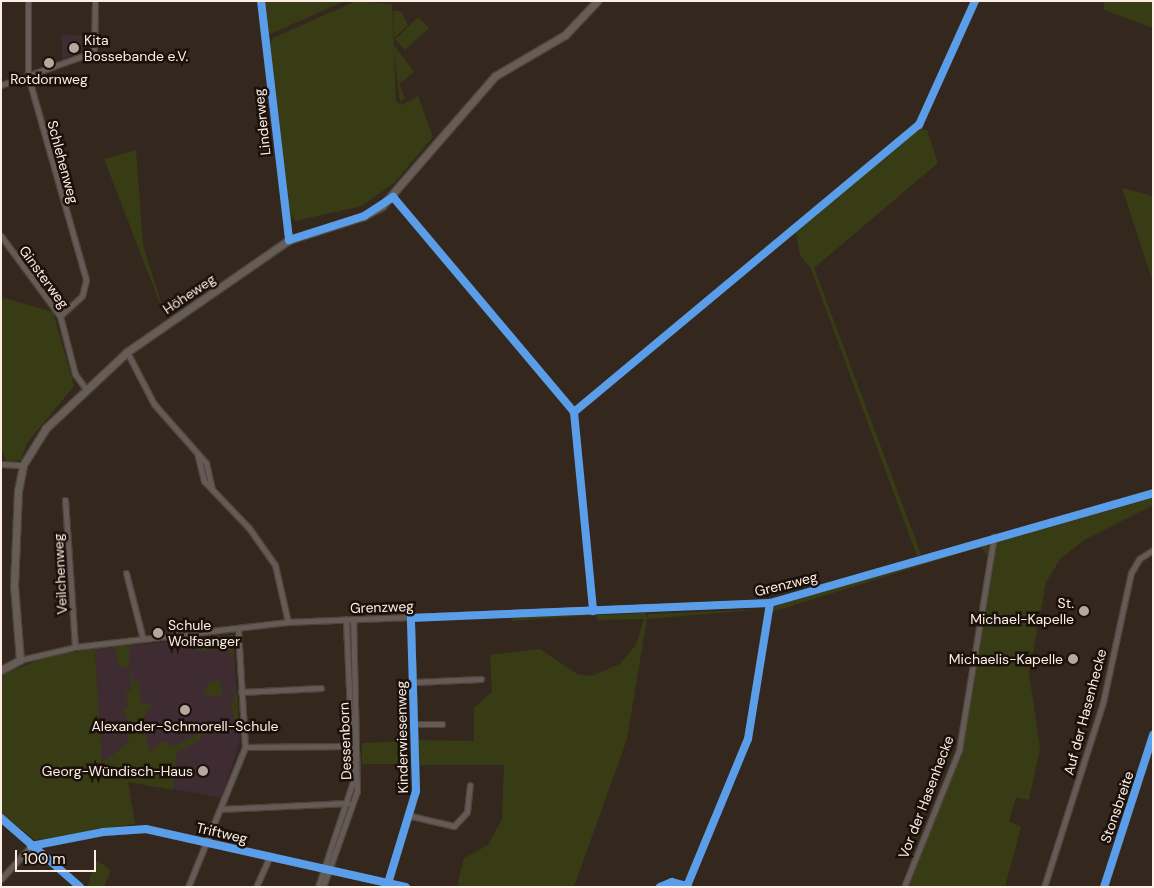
<!DOCTYPE html>
<meta charset="utf-8">
<style>
body{margin:0}
#map{position:relative;width:1154px;height:888px;overflow:hidden;background:#34271e;font-family:"DM Sans",sans-serif}
div>[style]{position:absolute}
[style*='--x']{left:calc(var(--x)*1px);top:calc(var(--y)*1px);width:calc(var(--w)*1px);rotate:calc(var(--a)*1deg)}
.education>*{inset:0;background:#3e2c32}
.green>*{inset:0;background:#383c14}
.roads{filter:drop-shadow(1px 0 #4e443b) drop-shadow(-1px 0 #4e443b) drop-shadow(0 1px #4e443b) drop-shadow(0 -1px #4e443b)}
.street>*{height:5px;margin:-2.5px;padding:0 2.5px;transform-origin:2.5px;border-radius:2.5px;background:#645b56}
.secondary>*{height:7px;margin:-3.5px;padding:0 3.5px;transform-origin:3.5px;border-radius:3.5px;background:#665d57}
.cycleway>*{height:8px;margin:-4px;padding:0 4px;transform-origin:4px;border-radius:4px;background:#5a9eea}
.dots>*{width:14px;height:14px;translate:-50% -50%;box-sizing:border-box;border:2px solid #1b110b;border-radius:50%}
span{translate:-50% -50%;white-space:nowrap;text-align:center;line-height:1.15;-webkit-text-stroke:5px #1b110b;paint-order:stroke}
.poi-label{font-size:14px;color:#fdede4}
.left{translate:0 -50%;text-align:left}
.right{translate:-100% -50%;text-align:right}
.street-label{font-size:14px;color:#fdede4}
.frame{position:absolute;inset:0;border:2px solid #fdede4;pointer-events:none}
.scale{position:absolute;left:15px;top:850px;width:81px;height:22px;box-sizing:border-box;border:2px solid #fdede4;border-top:0;padding-left:6px;font-size:15px;line-height:18px;white-space:nowrap;color:#fdede4;-webkit-text-stroke:4px #1b110b;paint-order:stroke}
</style>
<div id="map">
<div class="education">
<div style="clip-path:polygon(62px 34px,85px 36px,84px 51px,62px 59px)"></div>
<div style="clip-path:polygon(233px 635px,240px 741px,221px 798px,137px 782px,131px 758px,102px 763px,95px 649px)"></div>
</div>
<div class="green">
<div style="clip-path:polygon(264px 1px,345px 1px,268px 35px)"></div>
<div style="clip-path:polygon(356px 1px,392px 4px,396px 102px,402px 105px,418px 96px,433px 137px,394px 183px,362px 206px,295px 221px,290px 213px,268px 45px,273px 38px)"></div>
<div style="clip-path:polygon(1104px 1px,1153px 1px,1153px 28px,1104px 10px)"></div>
<div style="clip-path:polygon(393px 11px,401px 11px,408px 25px,394px 38px)"></div>
<div style="clip-path:polygon(418px 17px,429px 28px,405px 50px,395px 39px)"></div>
<div style="clip-path:polygon(393px 44px,414px 72px,399px 84px,405px 98px,400px 102px)"></div>
<div style="clip-path:polygon(919px 129px,927px 130px,938px 163px,814px 268px,921px 554px,917px 556px,811px 269px,800px 255px,796px 232px)"></div>
<div style="clip-path:polygon(136px 150px,143px 245px,166px 319px,104px 159px)"></div>
<div style="clip-path:polygon(1122px 188px,1153px 196px,1153px 282px)"></div>
<div style="clip-path:polygon(1px 297px,53px 312px,74px 386px,27px 443px,21px 460px,6px 461px,1px 446px)"></div>
<div style="clip-path:polygon(1153px 498px,1153px 505px,1086px 539px,1061px 558px,1046px 582px,1029px 673px,1040px 748px,1029px 800px,1016px 797px,1009px 821px,1021px 827px,1005px 887px,906px 887px,963px 748px,997px 542px)"></div>
<div style="clip-path:polygon(985px 543px,989px 547px,988px 555px,980px 547px,772px 612px,773px 607px)"></div>
<div style="clip-path:polygon(768px 609px,647px 619px,627px 739px,574px 887px,457px 887px,464px 858px,488px 845px,502px 819px,504px 765px,419px 765px,418px 740px,474px 741px,474px 708px,492px 692px,490px 655px,540px 649px,577px 674px,591px 676px,620px 664px,636px 645px,644px 619px,597px 620px,596px 615px,646px 613px,646px 618px,649px 614px)"></div>
<div style="clip-path:polygon(594px 615px,512px 621px,512px 616px)"></div>
<div style="clip-path:polygon(233px 635px,235px 676px,233px 656px,225px 648px,197px 652px,196px 646px,185px 644px,184px 639px)"></div>
<div style="clip-path:polygon(130px 645px,129px 667px,120px 668px,114px 647px)"></div>
<div style="clip-path:polygon(95px 649px,102px 763px,129px 742px,126px 714px,121px 708px,128px 707px,126px 692px,132px 690px,129px 670px,134px 682px,139px 682px,141px 704px,152px 703px,142px 721px,150px 753px,162px 741px,174px 746px,202px 732px,200px 740px,177px 752px,173px 790px,128px 782px,135px 824px,35px 840px,1px 813px,1px 675px,49px 656px)"></div>
<div style="clip-path:polygon(220px 679px,222px 695px,203px 696px,208px 684px)"></div>
<div style="clip-path:polygon(237px 689px,239px 722px,235px 722px,231px 706px)"></div>
<div style="clip-path:polygon(409px 741px,410px 764px,362px 764px,362px 743px)"></div>
<div style="clip-path:polygon(96px 860px,111px 870px,104px 887px,87px 887px)"></div>
</div>
<div class="roads">
<div class="street">
<div style="--x:28;--y:1;--w:75;--a:90"></div>
<div style="--x:28;--y:76;--w:212;--a:74.1"></div>
<div style="--x:86;--y:280;--w:16;--a:104"></div>
<div style="--x:82;--y:296;--w:30;--a:138"></div>
<div style="--x:261;--y:1;--w:241;--a:83.3"></div>
<div style="--x:1;--y:85;--w:99;--a:-19.5"></div>
<div style="--x:94;--y:52;--w:51;--a:-88.9"></div>
<div style="--x:1;--y:236;--w:99;--a:53.6"></div>
<div style="--x:60;--y:316;--w:60;--a:75.5"></div>
<div style="--x:75;--y:374;--w:19;--a:54"></div>
<div style="--x:127;--y:352;--w:59;--a:62.6"></div>
<div style="--x:154;--y:404;--w:79;--a:48.6"></div>
<div style="--x:206;--y:463;--w:27;--a:77"></div>
<div style="--x:197;--y:453;--w:29;--a:76"></div>
<div style="--x:204;--y:481;--w:65;--a:46.2"></div>
<div style="--x:249;--y:528;--w:45;--a:54.9"></div>
<div style="--x:275;--y:565;--w:58;--a:77.2"></div>
<div style="--x:1;--y:464;--w:22;--a:3"></div>
<div style="--x:65;--y:500;--w:147;--a:86.1"></div>
<div style="--x:126;--y:573;--w:68;--a:75.6"></div>
<div style="--x:20;--y:660;--w:57;--a:-13.3"></div>
<div style="--x:75;--y:647;--w:214;--a:-6.7"></div>
<div style="--x:288;--y:622;--w:482;--a:-2.3"></div>
<div style="--x:770;--y:603;--w:398;--a:-16"></div>
<div style="--x:414;--y:682;--w:67;--a:-2.6"></div>
<div style="--x:241;--y:692;--w:80;--a:-2.9"></div>
<div style="--x:414;--y:724;--w:28;--a:0"></div>
<div style="--x:245;--y:747;--w:107;--a:-0.5"></div>
<div style="--x:221;--y:809;--w:127;--a:-2.7"></div>
<div style="--x:411;--y:816;--w:44;--a:13.1"></div>
<div style="--x:454;--y:826;--w:19;--a:-47"></div>
<div style="--x:467;--y:812;--w:27;--a:-84"></div>
<div style="--x:1;--y:818;--w:105;--a:41.1"></div>
<div style="--x:31;--y:846;--w:73;--a:-11"></div>
<div style="--x:103;--y:832;--w:43;--a:-4"></div>
<div style="--x:146;--y:829;--w:266;--a:12.6"></div>
<div style="--x:1;--y:879;--w:45;--a:-47.7"></div>
<div style="--x:388;--y:883;--w:96;--a:-73.1"></div>
<div style="--x:416;--y:791;--w:173;--a:-91.7"></div>
<div style="--x:188;--y:887;--w:151;--a:-67.8"></div>
<div style="--x:245;--y:747;--w:119;--a:-93.4"></div>
<div style="--x:256;--y:887;--w:34;--a:-66"></div>
<div style="--x:318;--y:887;--w:112;--a:-71.7"></div>
<div style="--x:353;--y:781;--w:162;--a:-92.5"></div>
<div style="--x:323;--y:887;--w:102;--a:-70.5"></div>
<div style="--x:357;--y:791;--w:172;--a:-91.3"></div>
<div style="--x:660;--y:887;--w:13;--a:-23"></div>
<div style="--x:672;--y:882;--w:17;--a:17"></div>
<div style="--x:904;--y:887;--w:148;--a:-68.1"></div>
<div style="--x:959;--y:750;--w:216;--a:-80.7"></div>
<div style="--x:1044;--y:887;--w:194;--a:-72.3"></div>
<div style="--x:1103;--y:702;--w:132;--a:-77.8"></div>
<div style="--x:1131;--y:573;--w:16;--a:-60"></div>
<div style="--x:1139;--y:559;--w:17;--a:-33"></div>
<div style="--x:1104;--y:887;--w:160;--a:-72.1"></div>
</div>
<div class="secondary">
<div style="--x:1;--y:670;--w:21;--a:-28"></div>
<div style="--x:20;--y:660;--w:74;--a:-94.6"></div>
<div style="--x:14;--y:586;--w:95;--a:-87.6"></div>
<div style="--x:18;--y:491;--w:26;--a:-79"></div>
<div style="--x:23;--y:465;--w:44;--a:-58.1"></div>
<div style="--x:46;--y:428;--w:111;--a:-43.2"></div>
<div style="--x:127;--y:352;--w:197;--a:-34.7"></div>
<div style="--x:289;--y:240;--w:79;--a:-17.7"></div>
<div style="--x:364;--y:216;--w:21;--a:-29"></div>
<div style="--x:382;--y:206;--w:172;--a:-49"></div>
<div style="--x:495;--y:76;--w:81;--a:-30.4"></div>
<div style="--x:565;--y:35;--w:47;--a:-46.7"></div>
</div>
</div>
<div class="cycleway">
<div style="--x:261;--y:1;--w:241;--a:83.3"></div>
<div style="--x:289;--y:240;--w:79;--a:-17.7"></div>
<div style="--x:364;--y:216;--w:35;--a:-33"></div>
<div style="--x:393;--y:197;--w:281;--a:49.9"></div>
<div style="--x:574;--y:412;--w:200;--a:84.5"></div>
<div style="--x:574;--y:412;--w:449;--a:-39.8"></div>
<div style="--x:919;--y:125;--w:136;--a:-65.7"></div>
<div style="--x:1;--y:818;--w:105;--a:41.1"></div>
<div style="--x:31;--y:846;--w:73;--a:-11"></div>
<div style="--x:103;--y:832;--w:43;--a:-4"></div>
<div style="--x:146;--y:829;--w:266;--a:12.6"></div>
<div style="--x:388;--y:883;--w:96;--a:-73.1"></div>
<div style="--x:416;--y:791;--w:173;--a:-91.7"></div>
<div style="--x:411;--y:618;--w:359;--a:-2.4"></div>
<div style="--x:770;--y:603;--w:398;--a:-16"></div>
<div style="--x:660;--y:887;--w:13;--a:-23"></div>
<div style="--x:672;--y:882;--w:16;--a:15"></div>
<div style="--x:687;--y:886;--w:159;--a:-67.5"></div>
<div style="--x:748;--y:739;--w:138;--a:-80.8"></div>
<div style="--x:1104;--y:887;--w:160;--a:-72.1"></div>
</div>
<div class="dots">
<div style="left:74px;top:48px;background:#b7a89f"></div>
<div style="left:49px;top:63px;background:#b7a89f"></div>
<div style="left:1084px;top:611px;background:#b7a89f"></div>
<div style="left:158px;top:633px;background:#b7a89f"></div>
<div style="left:1073px;top:659px;background:#b7a89f"></div>
<div style="left:185px;top:710px;background:#b7a89f"></div>
<div style="left:203px;top:771px;background:#b7a89f"></div>
</div>
<div class="poi-label">
<span class="left" style="left:84px;top:48px">Kita<br>Bossebande e.V.</span>
<span style="left:49px;top:79px">Rotdornweg</span>
<span class="right" style="left:1074px;top:611px">St.<br>Michael-Kapelle</span>
<span class="left" style="left:168px;top:633px">Schule<br>Wolfsanger</span>
<span class="right" style="left:1063px;top:659px">Michaelis-Kapelle</span>
<span style="left:185px;top:726px">Alexander-Schmorell-Schule</span>
<span class="right" style="left:193px;top:771px">Georg-Wündisch-Haus</span>
</div>
<div class="street-label">
<span style="left:262px;top:122px;rotate:-96deg">Linderweg</span>
<span style="left:63px;top:162px;rotate:75deg">Schlehenweg</span>
<span style="left:44px;top:277px;rotate:54deg">Ginsterweg</span>
<span style="left:189px;top:294px;rotate:-34deg">Höheweg</span>
<span style="left:60px;top:574px;rotate:-93deg">Veilchenweg</span>
<span style="left:786px;top:584px;rotate:-14deg">Grenzweg</span>
<span style="left:382px;top:607px;rotate:-2deg">Grenzweg</span>
<span style="left:1085px;top:712px;rotate:-75deg">Auf der Hasenhecke</span>
<span style="left:402px;top:737px;rotate:-91deg">Kinderwiesenweg</span>
<span style="left:345px;top:741px;rotate:-92deg">Dessenborn</span>
<span style="left:926px;top:797px;rotate:-69deg">Vor der Hasenhecke</span>
<span style="left:1117px;top:807px;rotate:-71deg">Stonsbreite</span>
<span style="left:222px;top:833px;rotate:13deg">Triftweg</span>
</div>
<div class="frame"></div>
<div class="scale">100 m</div>
</div>
